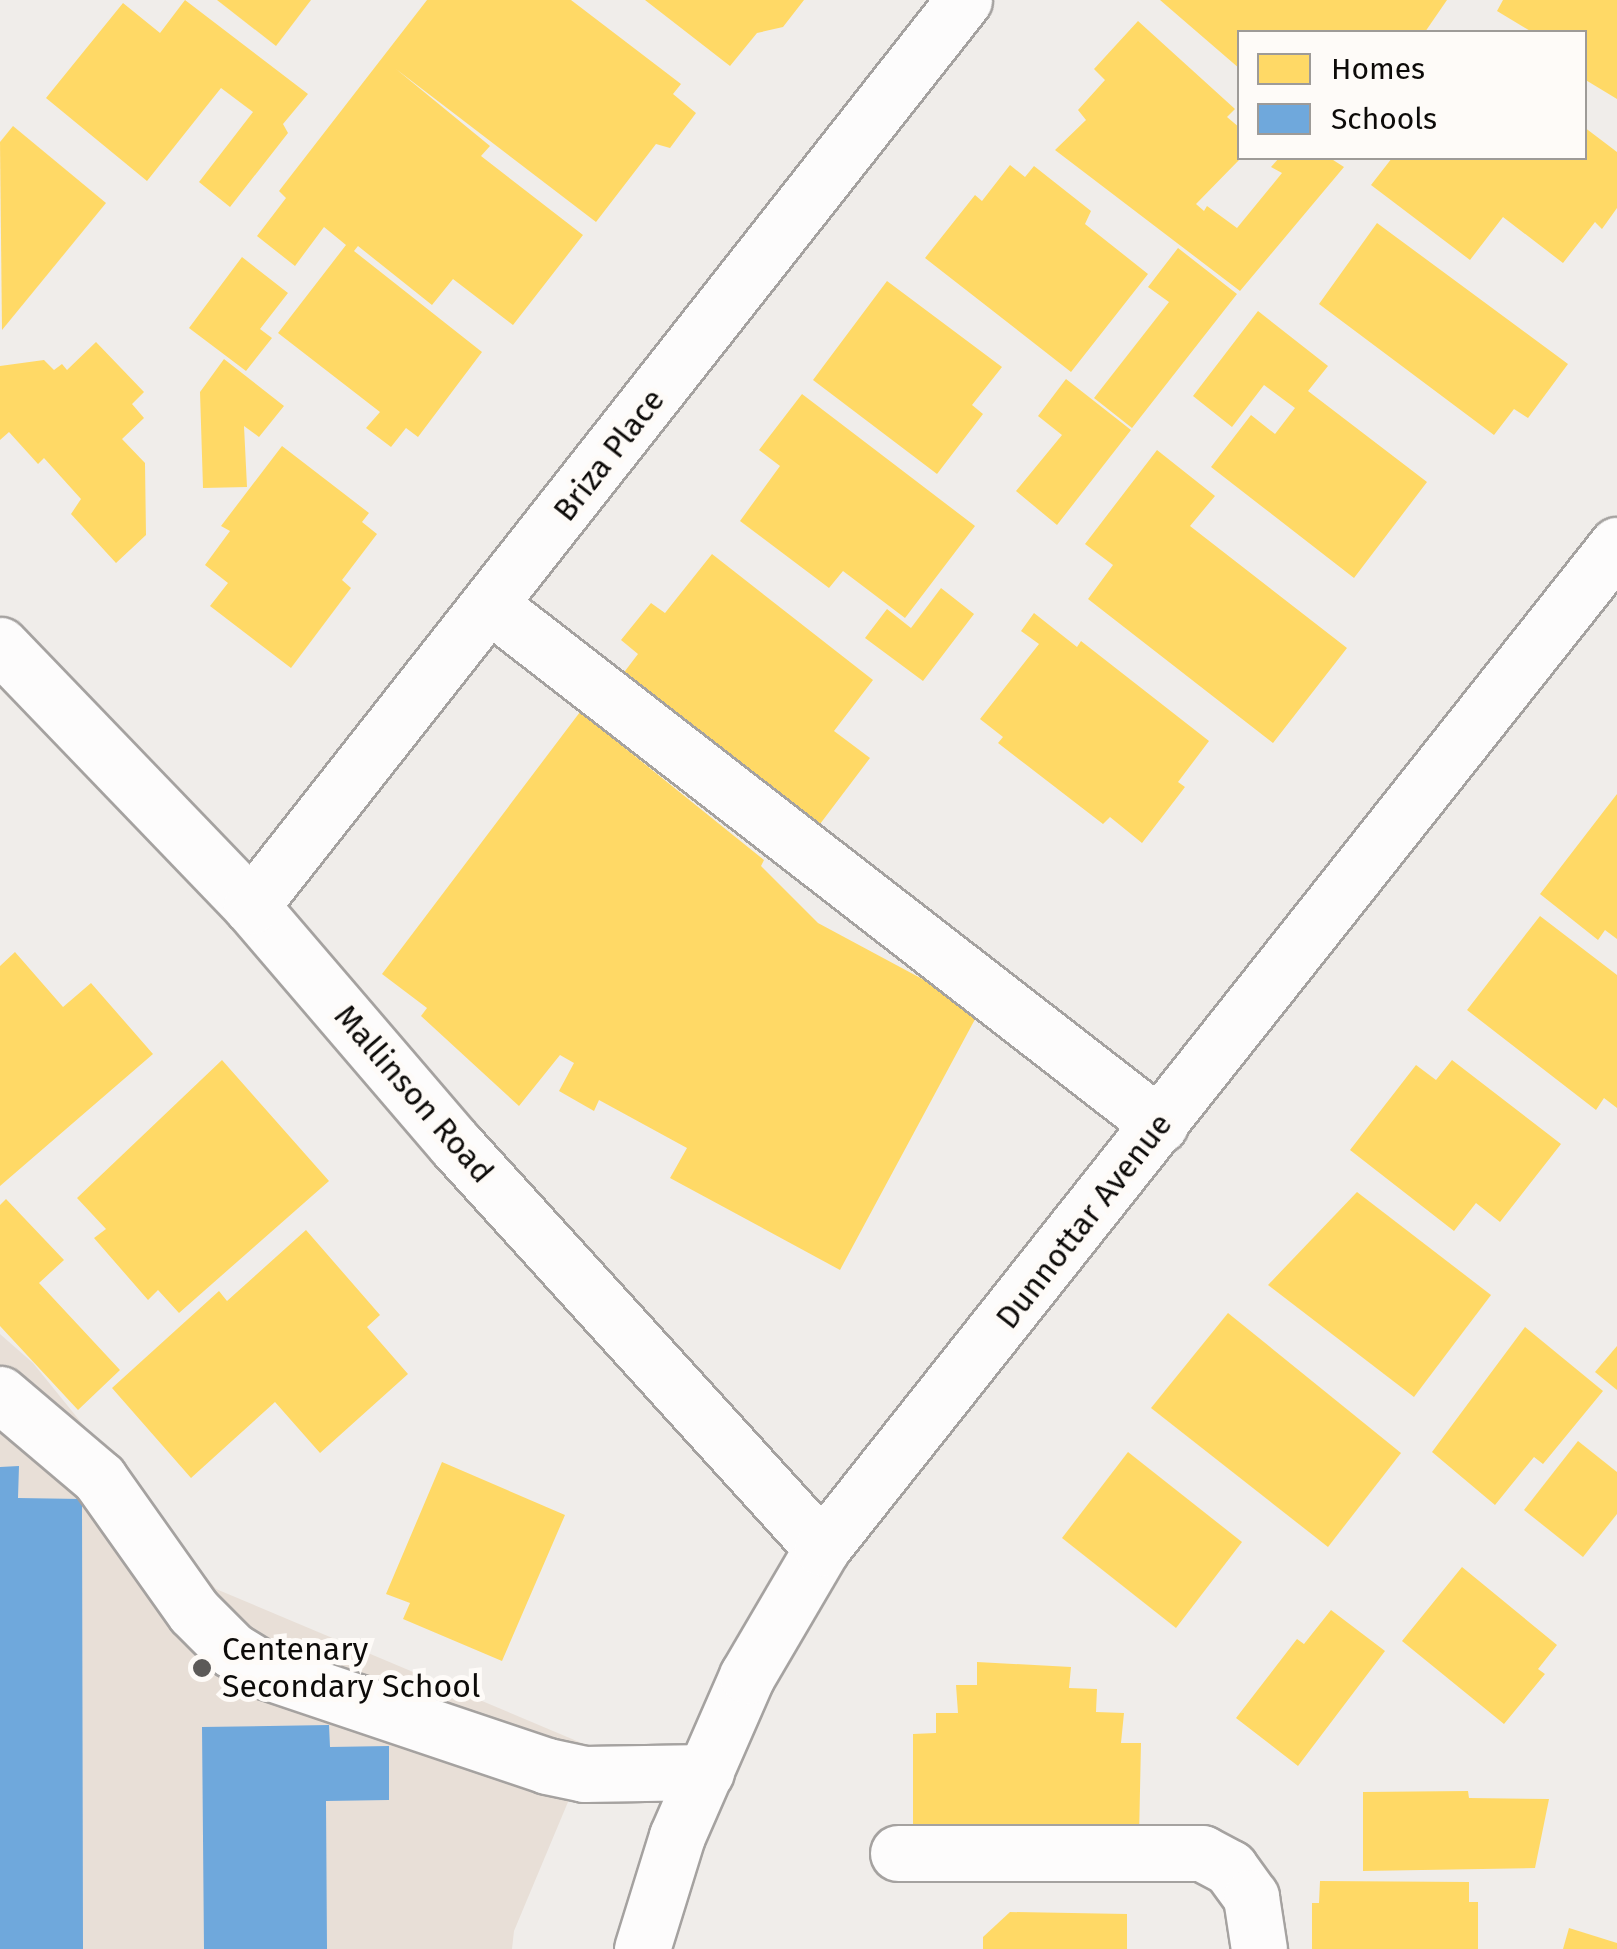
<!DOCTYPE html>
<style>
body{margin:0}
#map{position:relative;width:1617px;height:1949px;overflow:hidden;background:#f0edea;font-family:"Fira Sans",sans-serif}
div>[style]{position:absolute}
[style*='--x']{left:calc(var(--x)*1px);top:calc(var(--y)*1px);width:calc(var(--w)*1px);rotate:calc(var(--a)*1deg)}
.built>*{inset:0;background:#e8dfd7}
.homes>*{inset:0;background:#ffd966}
.schools>*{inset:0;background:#6fa8dc}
.roads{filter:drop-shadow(2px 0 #a5a2a0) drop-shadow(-2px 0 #a5a2a0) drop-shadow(0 2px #a5a2a0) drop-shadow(0 -2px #a5a2a0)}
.minor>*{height:55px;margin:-27.5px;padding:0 27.5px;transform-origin:27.5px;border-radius:27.5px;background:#fdfcfc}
.dots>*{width:28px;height:28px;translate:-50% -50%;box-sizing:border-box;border:5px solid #fefbf8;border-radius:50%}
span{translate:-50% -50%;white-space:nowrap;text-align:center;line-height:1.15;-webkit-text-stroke:10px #fefbf8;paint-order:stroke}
.street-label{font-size:32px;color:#0d0b09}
.poi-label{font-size:32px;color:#0d0b09}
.left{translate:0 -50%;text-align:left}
.legend{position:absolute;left:1237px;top:30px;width:350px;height:130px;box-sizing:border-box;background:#fefbf8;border:2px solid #9e9b98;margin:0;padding:12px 18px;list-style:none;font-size:30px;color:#0d0b09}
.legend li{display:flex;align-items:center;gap:20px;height:50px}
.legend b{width:50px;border:2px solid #9e9b98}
</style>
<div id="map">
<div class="built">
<div style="clip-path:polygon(0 1334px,33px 1363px,216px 1589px,591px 1747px,514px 1931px,512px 1949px,0 1949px)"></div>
</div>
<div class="homes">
<div style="clip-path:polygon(185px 0,308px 94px,283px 124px,288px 133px,230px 207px,199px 182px,253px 112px,221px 88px,147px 181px,46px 98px,123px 3px,160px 33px)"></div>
<div style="clip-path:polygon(217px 0,311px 0,276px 46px)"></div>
<div style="clip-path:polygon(427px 0,571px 0,681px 84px,673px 94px,696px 113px,670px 148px,656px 144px,596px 222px,396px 69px,490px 146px,481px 156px,583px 235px,513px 325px,453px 279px,432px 305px,358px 246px,354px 251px,482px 352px,418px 437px,406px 428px,391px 447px,366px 428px,380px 412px,278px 333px,346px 245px,324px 227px,295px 266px,257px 236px,286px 198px,279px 191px)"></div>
<div style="clip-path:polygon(645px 0,804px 0,783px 27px,757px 33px,730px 66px)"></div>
<div style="clip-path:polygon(1160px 0,1447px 0,1425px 32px,1240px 32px,1240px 69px)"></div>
<div style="clip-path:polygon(1503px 0,1617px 0,1617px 99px,1584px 79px,1584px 32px,1532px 32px,1497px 11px)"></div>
<div style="clip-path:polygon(1138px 21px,1235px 109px,1227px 117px,1240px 128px,1240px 159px,1196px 204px,1204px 211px,1207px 206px,1237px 228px,1282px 173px,1271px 167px,1279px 158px,1330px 158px,1344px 167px,1240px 291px,1055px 150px,1086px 120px,1078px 110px,1105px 80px,1094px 69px)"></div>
<div style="clip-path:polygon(13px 126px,106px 203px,2px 330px,0 142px)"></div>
<div style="clip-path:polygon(1584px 127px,1617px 152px,1617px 208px,1602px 229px,1595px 222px,1563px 263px,1503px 217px,1470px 260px,1371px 185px,1392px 158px,1584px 158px)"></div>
<div style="clip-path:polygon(1010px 165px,1025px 177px,1034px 166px,1091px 211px,1085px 224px,1148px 274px,1071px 372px,925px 258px,975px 195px,982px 201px)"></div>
<div style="clip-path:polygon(1377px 223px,1568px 364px,1528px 418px,1514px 409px,1494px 435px,1319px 304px)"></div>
<div style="clip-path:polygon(1178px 248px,1237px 294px,1132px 428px,1094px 398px,1169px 302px,1148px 287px)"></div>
<div style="clip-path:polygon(242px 257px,288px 293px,260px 329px,272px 338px,246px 371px,189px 328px)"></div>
<div style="clip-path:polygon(887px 281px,1002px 367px,972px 405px,983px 414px,937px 474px,813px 380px)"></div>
<div style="clip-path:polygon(1258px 311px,1328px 366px,1308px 391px,1427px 482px,1354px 578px,1211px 467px,1251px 415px,1275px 434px,1295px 408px,1264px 385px,1232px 427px,1193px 396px)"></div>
<div style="clip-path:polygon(96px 342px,144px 392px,132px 404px,144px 418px,122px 439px,145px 463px,146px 535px,116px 563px,71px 514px,81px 499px,44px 458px,38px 464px,9px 432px,0 440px,0 366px,44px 360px,54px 370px,62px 364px,67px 370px)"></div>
<div style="clip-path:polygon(224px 359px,284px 406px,259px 437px,244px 426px,247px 487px,203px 488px,200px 392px)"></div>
<div style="clip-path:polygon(1066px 379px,1131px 430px,1057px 525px,1016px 491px,1062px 435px,1038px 416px)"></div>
<div style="clip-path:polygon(802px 394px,975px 526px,905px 618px,843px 571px,829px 588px,740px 521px,780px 466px,759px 450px)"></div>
<div style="clip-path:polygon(282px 446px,369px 513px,362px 522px,377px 534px,342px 580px,351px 588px,291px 668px,210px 606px,228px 583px,205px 565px,230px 531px,221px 526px)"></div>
<div style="clip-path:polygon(1157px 450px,1215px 496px,1190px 526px,1347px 648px,1273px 743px,1088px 599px,1113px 565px,1085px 544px)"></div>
<div style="clip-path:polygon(712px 554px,873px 680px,834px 731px,870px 758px,817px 828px,622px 675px,638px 654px,621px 640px,651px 603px,665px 613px)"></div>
<div style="clip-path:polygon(941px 588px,974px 614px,923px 681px,865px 638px,887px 609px,911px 628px)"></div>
<div style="clip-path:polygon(1034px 613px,1077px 647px,1081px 641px,1209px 741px,1178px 782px,1185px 787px,1142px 843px,1110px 817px,1103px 824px,998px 743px,1003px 737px,980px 719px,1039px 644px,1021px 631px)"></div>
<div style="clip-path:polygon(580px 712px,764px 860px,761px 866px,818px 923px,980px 1010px,840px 1270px,670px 1178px,687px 1148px,599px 1100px,594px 1111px,559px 1091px,574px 1063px,560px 1055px,519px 1106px,421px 1016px,427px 1008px,382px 974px)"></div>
<div style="clip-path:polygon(1617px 794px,1617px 939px,1605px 930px,1598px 940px,1540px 894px)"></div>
<div style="clip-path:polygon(1540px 916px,1617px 975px,1617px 1108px,1604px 1098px,1596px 1110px,1467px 1010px)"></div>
<div style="clip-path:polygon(15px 952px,63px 1007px,91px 983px,153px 1054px,0 1186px,0 966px)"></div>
<div style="clip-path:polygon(222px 1060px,329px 1181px,179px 1313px,158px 1290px,148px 1300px,94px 1238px,106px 1229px,77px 1198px)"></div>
<div style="clip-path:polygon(1452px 1060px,1561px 1144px,1500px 1222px,1476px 1203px,1454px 1231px,1350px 1150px,1416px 1065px,1436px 1080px)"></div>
<div style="clip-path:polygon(1357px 1192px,1491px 1295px,1414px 1397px,1268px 1285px)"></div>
<div style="clip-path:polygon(6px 1199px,64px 1260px,39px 1283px,120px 1370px,78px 1410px,0 1326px,0 1205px)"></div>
<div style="clip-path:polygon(306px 1230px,380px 1315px,367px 1327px,408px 1374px,320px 1453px,275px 1402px,191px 1478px,112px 1388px,219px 1291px,227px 1301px)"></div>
<div style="clip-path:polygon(1228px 1313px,1401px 1453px,1328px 1547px,1151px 1408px)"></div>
<div style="clip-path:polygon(1525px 1327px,1603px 1391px,1543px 1464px,1534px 1457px,1495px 1505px,1432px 1452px)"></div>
<div style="clip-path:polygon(1617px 1346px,1617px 1390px,1595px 1372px)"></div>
<div style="clip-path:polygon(1578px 1441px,1617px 1472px,1617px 1514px,1583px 1557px,1524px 1510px)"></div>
<div style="clip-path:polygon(1128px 1452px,1242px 1542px,1176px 1628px,1062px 1538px)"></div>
<div style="clip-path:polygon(442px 1462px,565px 1515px,502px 1661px,403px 1619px,410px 1603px,386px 1594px)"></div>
<div style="clip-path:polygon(1462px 1567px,1557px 1645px,1538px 1669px,1545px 1674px,1504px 1724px,1402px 1641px)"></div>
<div style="clip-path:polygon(1331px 1610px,1385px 1651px,1298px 1766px,1236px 1718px,1297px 1639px,1304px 1644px)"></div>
<div style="clip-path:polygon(977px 1662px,1071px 1667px,1069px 1688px,1097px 1689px,1096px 1712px,1124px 1713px,1121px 1743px,1141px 1743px,1139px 1838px,913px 1831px,913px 1734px,936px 1733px,936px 1713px,958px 1713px,956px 1685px,977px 1685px)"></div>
<div style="clip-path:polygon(1468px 1791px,1469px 1798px,1549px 1799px,1535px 1868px,1363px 1871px,1363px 1792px)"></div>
<div style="clip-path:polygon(1320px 1881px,1469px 1882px,1469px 1902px,1478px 1902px,1478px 1949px,1312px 1949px,1312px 1903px,1319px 1903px)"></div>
<div style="clip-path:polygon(1010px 1912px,1127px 1914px,1127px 1949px,983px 1949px,983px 1937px)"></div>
<div style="clip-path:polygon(1569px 1928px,1617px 1943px,1617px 1949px,1563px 1949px)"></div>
</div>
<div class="schools">
<div style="clip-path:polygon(19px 1466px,18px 1498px,82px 1499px,83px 1949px,0 1949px,0 1467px)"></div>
<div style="clip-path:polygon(329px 1725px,330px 1747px,389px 1746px,389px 1800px,326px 1801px,327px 1949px,204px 1949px,202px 1727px)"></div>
</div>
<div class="roads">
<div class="minor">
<div style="--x:490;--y:605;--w:848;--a:37.82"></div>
<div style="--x:0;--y:645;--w:362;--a:46.1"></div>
<div style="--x:251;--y:906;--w:313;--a:49.4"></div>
<div style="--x:455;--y:1144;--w:546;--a:47.75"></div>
<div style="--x:251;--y:906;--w:1153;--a:-51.8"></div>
<div style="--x:0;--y:1394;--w:130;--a:40.3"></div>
<div style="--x:99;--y:1478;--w:164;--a:54.7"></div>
<div style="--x:194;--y:1612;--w:54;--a:45"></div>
<div style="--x:232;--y:1650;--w:42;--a:31.4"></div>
<div style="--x:268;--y:1672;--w:294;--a:18.6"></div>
<div style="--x:547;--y:1766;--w:38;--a:12"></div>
<div style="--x:584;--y:1774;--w:122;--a:-0.9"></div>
<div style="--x:898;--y:1853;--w:304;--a:0"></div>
<div style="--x:1202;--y:1853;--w:32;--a:28"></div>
<div style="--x:1230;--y:1868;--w:36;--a:54"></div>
<div style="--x:1251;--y:1897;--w:53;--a:81.3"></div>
<div style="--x:642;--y:1949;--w:118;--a:-72.8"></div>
<div style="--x:677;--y:1836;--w:175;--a:-66.4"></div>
<div style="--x:747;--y:1676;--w:148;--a:-59.6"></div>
<div style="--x:822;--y:1548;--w:1280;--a:-51.6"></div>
</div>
</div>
<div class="dots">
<div style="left:202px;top:1668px;background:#5c5a58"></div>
</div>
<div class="street-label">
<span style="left:609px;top:455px;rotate:-52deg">Briza Place</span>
<span style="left:414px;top:1094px;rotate:49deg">Mallinson Road</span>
<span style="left:1084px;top:1221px;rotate:-52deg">Dunnottar Avenue</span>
</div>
<div class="poi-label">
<span class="left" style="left:222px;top:1668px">Centenary<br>Secondary School</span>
</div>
<ul class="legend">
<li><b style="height:28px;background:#ffd966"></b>Homes</li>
<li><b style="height:28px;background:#6fa8dc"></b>Schools</li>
</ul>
</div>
